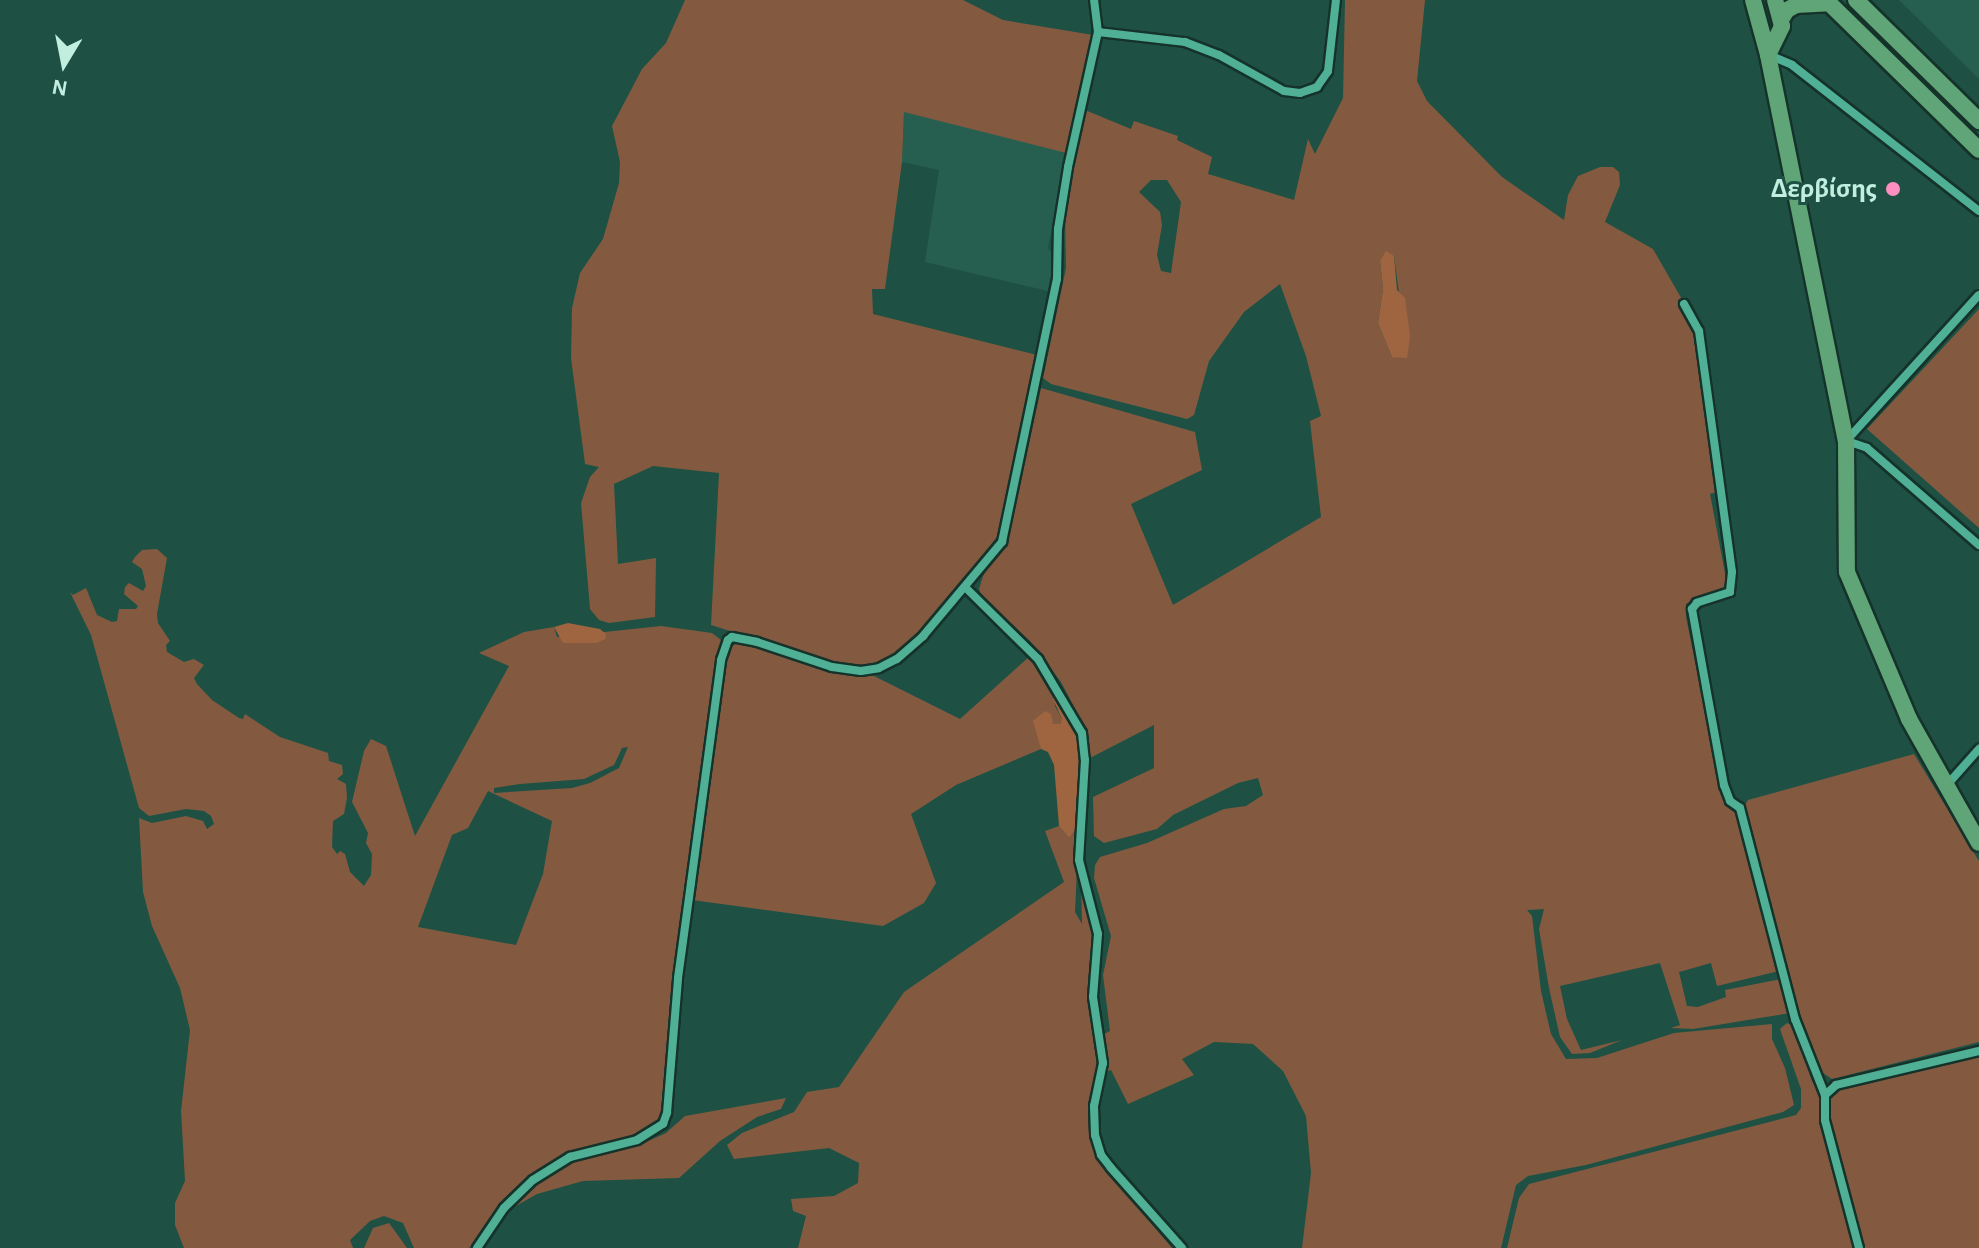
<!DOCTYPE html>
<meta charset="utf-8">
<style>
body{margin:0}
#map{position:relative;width:1979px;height:1248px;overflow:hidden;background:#1e5143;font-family:"Alegreya Sans",sans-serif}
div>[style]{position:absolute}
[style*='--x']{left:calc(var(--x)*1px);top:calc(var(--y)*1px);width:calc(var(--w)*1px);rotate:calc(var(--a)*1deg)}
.built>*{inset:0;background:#265f50}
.green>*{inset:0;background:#835a40}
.forest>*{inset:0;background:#9f6540}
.roads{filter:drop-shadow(2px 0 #15332a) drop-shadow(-2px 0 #15332a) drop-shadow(0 2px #15332a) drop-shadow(0 -2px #15332a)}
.street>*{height:8px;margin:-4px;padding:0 4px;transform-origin:4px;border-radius:4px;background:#50b095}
.secondary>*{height:16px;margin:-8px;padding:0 8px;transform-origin:8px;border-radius:8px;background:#60a577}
.dots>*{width:22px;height:22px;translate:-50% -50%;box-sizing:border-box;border:4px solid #1e5143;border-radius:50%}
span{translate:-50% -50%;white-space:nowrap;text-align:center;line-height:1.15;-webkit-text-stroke:6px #1e5143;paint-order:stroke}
.poi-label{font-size:28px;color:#c2eedf;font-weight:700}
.right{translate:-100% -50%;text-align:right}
.north{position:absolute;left:24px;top:24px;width:80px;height:80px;-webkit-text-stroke:6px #1e5143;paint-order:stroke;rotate:190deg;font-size:22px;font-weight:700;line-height:32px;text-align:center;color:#c2eedf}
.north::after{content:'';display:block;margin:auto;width:28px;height:36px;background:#c2eedf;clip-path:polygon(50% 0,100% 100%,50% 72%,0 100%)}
</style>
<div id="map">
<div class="built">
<div style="clip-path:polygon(1899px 0,1979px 0,1979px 79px)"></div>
<div style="clip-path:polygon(904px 111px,1066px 153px,1048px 248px,1054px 257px,1048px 291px,925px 262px,939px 170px,902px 162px)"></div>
</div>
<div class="green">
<div style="clip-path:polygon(685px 0,963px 0,1003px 20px,1093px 35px,1066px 153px,904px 112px,902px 162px,885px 289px,872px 289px,873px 314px,1037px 355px,998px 535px,974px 571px,906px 645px,889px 660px,876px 665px,837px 665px,711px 625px,719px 473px,653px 466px,614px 484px,618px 564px,656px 558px,655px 617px,609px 623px,599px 620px,590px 609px,581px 503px,590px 477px,599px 467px,585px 464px,571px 358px,572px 308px,580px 273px,603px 239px,619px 183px,620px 162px,612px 126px,642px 69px,666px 43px)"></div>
<div style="clip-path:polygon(evenodd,1345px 0,1425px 0,1417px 81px,1427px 101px,1502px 177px,1564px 220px,1568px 195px,1578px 176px,1600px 167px,1613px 167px,1619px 172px,1620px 185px,1605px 222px,1653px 249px,1695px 322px,1707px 363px,1699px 366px,1719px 491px,1710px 494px,1728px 589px,1686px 604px,1686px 617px,1721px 791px,1735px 811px,1779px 971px,1717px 986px,1711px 963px,1679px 972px,1687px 1006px,1698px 1007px,1726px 997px,1725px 990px,1781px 979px,1790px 1013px,1693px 1029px,1671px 1028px,1680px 1025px,1660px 963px,1560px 986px,1567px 1019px,1581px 1050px,1622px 1040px,1590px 1053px,1572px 1054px,1560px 1037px,1549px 988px,1539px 929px,1544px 909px,1527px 910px,1532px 916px,1541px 991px,1551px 1034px,1566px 1059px,1597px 1058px,1674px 1033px,1772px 1024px,1772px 1039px,1785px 1068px,1794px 1105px,1783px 1112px,1586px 1165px,1528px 1176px,1516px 1185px,1501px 1248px,1302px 1248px,1311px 1173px,1306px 1116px,1283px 1071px,1253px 1044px,1214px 1042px,1182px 1059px,1194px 1075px,1128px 1104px,1111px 1070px,1105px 1072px,1102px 1035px,1110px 1031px,1103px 975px,1111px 936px,1094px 878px,1095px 865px,1100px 857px,1147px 843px,1224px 809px,1246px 806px,1263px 795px,1258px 778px,1238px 783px,1173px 815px,1157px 829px,1104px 843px,1094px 836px,1093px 797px,1154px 768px,1154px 725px,1088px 759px,1084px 726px,1061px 682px,1030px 641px,982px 597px,979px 589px,983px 576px,1010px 532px,1041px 388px,1195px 432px,1202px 470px,1131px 504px,1173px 605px,1321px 517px,1310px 421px,1321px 416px,1306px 356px,1280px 284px,1244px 312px,1209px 361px,1194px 415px,1187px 419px,1051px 384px,1043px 378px,1066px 268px,1065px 214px,1085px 110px,1131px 129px,1134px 121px,1178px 136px,1177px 140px,1212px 157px,1208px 174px,1294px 200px,1308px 139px,1315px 154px,1343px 98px,1345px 0,1151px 180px,1167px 180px,1181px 202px,1171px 273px,1161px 271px,1157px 255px,1162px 225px,1160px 212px,1139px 192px,1151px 180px,1345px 0,1394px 256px,1406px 344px,1392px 357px,1378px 323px,1383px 289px,1380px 261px,1394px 256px)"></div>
<div style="clip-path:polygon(1979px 309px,1979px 528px,1867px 429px)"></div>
<div style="clip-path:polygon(evenodd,157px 549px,167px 558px,157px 614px,158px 623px,170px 641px,166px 645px,167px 652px,184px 662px,194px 659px,204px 665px,194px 678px,197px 684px,212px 700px,239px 718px,243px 719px,245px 714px,280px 737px,328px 753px,329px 761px,342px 765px,343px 774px,337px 779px,346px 784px,347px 798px,344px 814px,333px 821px,332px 847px,337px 854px,340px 851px,345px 854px,350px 872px,364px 886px,371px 875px,372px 854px,366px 843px,368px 833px,352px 802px,364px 751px,371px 739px,386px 746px,415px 836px,509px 666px,479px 653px,524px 632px,554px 627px,557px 637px,661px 626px,712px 633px,721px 640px,692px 860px,681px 912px,660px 1119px,647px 1131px,568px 1154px,535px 1174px,514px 1191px,469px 1248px,414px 1248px,403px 1223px,384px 1216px,370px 1221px,350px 1240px,353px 1248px,184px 1248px,175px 1225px,175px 1203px,185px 1181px,181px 1111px,190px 1030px,180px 988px,152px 926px,143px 892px,139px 818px,152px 823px,186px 816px,203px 821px,207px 829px,214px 824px,211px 816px,204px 811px,186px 809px,149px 816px,139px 808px,91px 635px,70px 592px,73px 595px,86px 588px,97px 615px,112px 622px,117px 621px,119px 609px,136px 609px,138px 606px,124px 594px,125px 587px,129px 583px,143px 591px,146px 586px,142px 569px,132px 562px,135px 557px,142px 550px,157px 549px,628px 747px,619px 768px,590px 783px,572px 788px,494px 793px,494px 788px,520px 784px,584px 779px,614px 765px,622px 748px,628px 747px,157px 549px,488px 791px,552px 821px,543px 874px,516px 945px,418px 927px,452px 835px,468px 828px,488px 791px)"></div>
<div style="clip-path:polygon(739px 642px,825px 668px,870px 674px,960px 719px,1030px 656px,1057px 692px,1055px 706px,1062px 719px,1060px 724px,1053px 724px,1050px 719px,1040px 742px,1041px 749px,956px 785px,911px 814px,936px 883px,924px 903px,883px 926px,692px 900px,701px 859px,725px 658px,728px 649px)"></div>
<div style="clip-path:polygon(1914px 754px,1979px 861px,1979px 1042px,1832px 1079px,1817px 1069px,1797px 1013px,1743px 812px,1745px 805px,1748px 800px)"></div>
<div style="clip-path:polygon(1059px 826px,1069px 838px,1079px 826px,1075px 912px,1082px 924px,1081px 884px,1095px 931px,1090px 981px,1099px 1054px,1089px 1113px,1091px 1138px,1108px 1172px,1172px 1248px,798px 1248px,806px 1216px,793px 1211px,791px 1199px,834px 1196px,858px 1183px,859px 1163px,829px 1148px,734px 1159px,727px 1145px,742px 1133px,794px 1112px,807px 1092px,839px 1087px,904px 992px,1064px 882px,1045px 831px)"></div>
<div style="clip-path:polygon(1787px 1023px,1794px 1026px,1812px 1081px,1820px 1092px,1820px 1110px,1856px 1248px,1507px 1248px,1519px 1198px,1529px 1184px,1796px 1115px,1801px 1108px,1801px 1089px,1780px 1029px)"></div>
<div style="clip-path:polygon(1979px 1050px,1979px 1248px,1862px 1248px,1828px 1119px,1830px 1095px,1842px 1088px)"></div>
<div style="clip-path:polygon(786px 1098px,781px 1109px,757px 1117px,720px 1141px,679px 1178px,583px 1181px,537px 1194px,514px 1207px,531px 1186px,567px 1161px,646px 1142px,666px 1133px,685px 1116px)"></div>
<div style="clip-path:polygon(389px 1223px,407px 1248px,364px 1248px,373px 1228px)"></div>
</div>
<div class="forest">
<div style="clip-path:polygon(1386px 251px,1394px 256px,1397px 290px,1405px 298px,1410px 336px,1407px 358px,1392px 357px,1378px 323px,1383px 289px,1380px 261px)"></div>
<div style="clip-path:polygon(568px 623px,600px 629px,606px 634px,605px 639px,597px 643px,563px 643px,554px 627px)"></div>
<div style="clip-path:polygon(1057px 692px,1077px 730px,1082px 753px,1079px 826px,1069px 838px,1059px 826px,1054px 765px,1048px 752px,1041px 749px,1033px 721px,1045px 711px,1051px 714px,1053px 724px,1060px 724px,1062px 719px,1053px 699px)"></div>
</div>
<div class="roads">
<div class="street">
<div style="--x:1098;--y:32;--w:88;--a:6.6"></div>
<div style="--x:1185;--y:42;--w:36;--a:21"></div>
<div style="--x:1219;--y:55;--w:74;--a:29"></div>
<div style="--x:1284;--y:91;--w:16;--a:7"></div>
<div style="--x:1300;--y:93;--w:18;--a:-19"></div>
<div style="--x:1317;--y:87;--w:19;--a:-55"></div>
<div style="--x:1328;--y:71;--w:71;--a:-83.6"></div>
<div style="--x:1769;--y:55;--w:25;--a:23"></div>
<div style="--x:1792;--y:65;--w:237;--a:38"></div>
<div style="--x:1684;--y:304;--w:31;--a:61"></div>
<div style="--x:1699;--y:331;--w:243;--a:82.2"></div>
<div style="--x:1732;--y:572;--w:20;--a:96"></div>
<div style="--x:1730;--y:592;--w:35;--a:162"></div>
<div style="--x:1697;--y:603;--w:8;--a:130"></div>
<div style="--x:1692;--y:609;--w:79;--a:79.8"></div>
<div style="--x:1706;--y:687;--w:100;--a:79.6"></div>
<div style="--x:1724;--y:785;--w:17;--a:69"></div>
<div style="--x:1730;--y:801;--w:12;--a:35"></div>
<div style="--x:1740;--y:808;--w:218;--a:75.4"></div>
<div style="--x:1795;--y:1019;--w:82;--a:68.5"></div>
<div style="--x:1846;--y:441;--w:197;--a:-47.7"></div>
<div style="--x:1847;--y:441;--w:21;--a:19"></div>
<div style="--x:1867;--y:448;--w:148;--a:40.9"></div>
<div style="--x:965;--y:587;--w:103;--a:44.6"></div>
<div style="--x:1038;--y:659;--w:86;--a:59.3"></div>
<div style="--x:1082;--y:733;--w:27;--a:84"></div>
<div style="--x:1085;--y:760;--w:100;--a:93.4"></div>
<div style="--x:1079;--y:860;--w:76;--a:75.6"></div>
<div style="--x:1098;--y:934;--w:63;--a:94.5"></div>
<div style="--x:1093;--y:997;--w:67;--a:81.4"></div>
<div style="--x:1103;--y:1063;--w:44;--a:101.8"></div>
<div style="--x:1094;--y:1106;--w:29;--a:88"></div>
<div style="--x:1095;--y:1135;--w:21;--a:73"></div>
<div style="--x:1101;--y:1155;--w:16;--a:52"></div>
<div style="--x:1111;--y:1168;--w:107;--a:48.4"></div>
<div style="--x:1946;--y:786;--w:50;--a:-48.3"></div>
<div style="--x:477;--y:1248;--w:48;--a:-56"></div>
<div style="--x:504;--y:1208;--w:40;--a:-44"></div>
<div style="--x:533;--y:1180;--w:44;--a:-31.9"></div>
<div style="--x:570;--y:1157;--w:69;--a:-14.2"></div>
<div style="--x:637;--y:1140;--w:31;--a:-32"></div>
<div style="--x:663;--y:1124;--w:12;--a:-70"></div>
<div style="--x:667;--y:1113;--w:135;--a:-85.3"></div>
<div style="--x:678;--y:978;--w:96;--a:-82.2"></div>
<div style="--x:691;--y:883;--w:225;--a:-82.3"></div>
<div style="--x:721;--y:660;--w:21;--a:-71"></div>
<div style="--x:728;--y:640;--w:5;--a:-37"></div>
<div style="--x:732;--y:637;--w:25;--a:11"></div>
<div style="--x:757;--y:642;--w:79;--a:18.4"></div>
<div style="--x:832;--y:667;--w:29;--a:8"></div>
<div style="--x:861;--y:671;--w:18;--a:-9"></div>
<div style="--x:879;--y:668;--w:20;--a:-27"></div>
<div style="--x:897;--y:659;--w:35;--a:-41"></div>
<div style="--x:923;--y:636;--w:123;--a:-50"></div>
<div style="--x:1002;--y:542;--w:269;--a:-78.2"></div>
<div style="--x:1057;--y:279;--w:50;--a:-88.9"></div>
<div style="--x:1058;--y:229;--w:63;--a:-80.8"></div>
<div style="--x:1068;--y:167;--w:138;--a:-77.5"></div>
<div style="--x:1098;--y:32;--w:32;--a:-97"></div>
<div style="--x:1859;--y:1248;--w:132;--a:-104.9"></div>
<div style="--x:1825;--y:1120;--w:25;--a:-90"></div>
<div style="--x:1825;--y:1095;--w:15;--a:-42"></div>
<div style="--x:1836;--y:1085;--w:147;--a:-13.4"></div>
</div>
<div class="secondary">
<div style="--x:1753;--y:0;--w:57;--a:74.7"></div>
<div style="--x:1768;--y:55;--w:394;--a:78.6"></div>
<div style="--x:1846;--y:441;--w:131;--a:89.6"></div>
<div style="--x:1847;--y:572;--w:160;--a:67.1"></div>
<div style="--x:1909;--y:719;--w:142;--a:60.6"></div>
<div style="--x:1826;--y:0;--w:214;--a:44.4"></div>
<div style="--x:1856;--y:0;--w:173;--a:44.5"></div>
<div style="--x:1782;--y:18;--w:9;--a:-58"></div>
<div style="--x:1787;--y:10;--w:10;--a:-29"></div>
<div style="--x:1796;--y:5;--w:33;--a:-3"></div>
<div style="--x:1768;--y:55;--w:32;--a:-64"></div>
<div style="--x:1782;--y:26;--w:27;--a:-105"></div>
</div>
</div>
<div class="dots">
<div style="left:1893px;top:189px;background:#fd8ec0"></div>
</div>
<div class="poi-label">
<span class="right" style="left:1877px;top:189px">Δερβίσης</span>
</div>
<div class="north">N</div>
</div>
